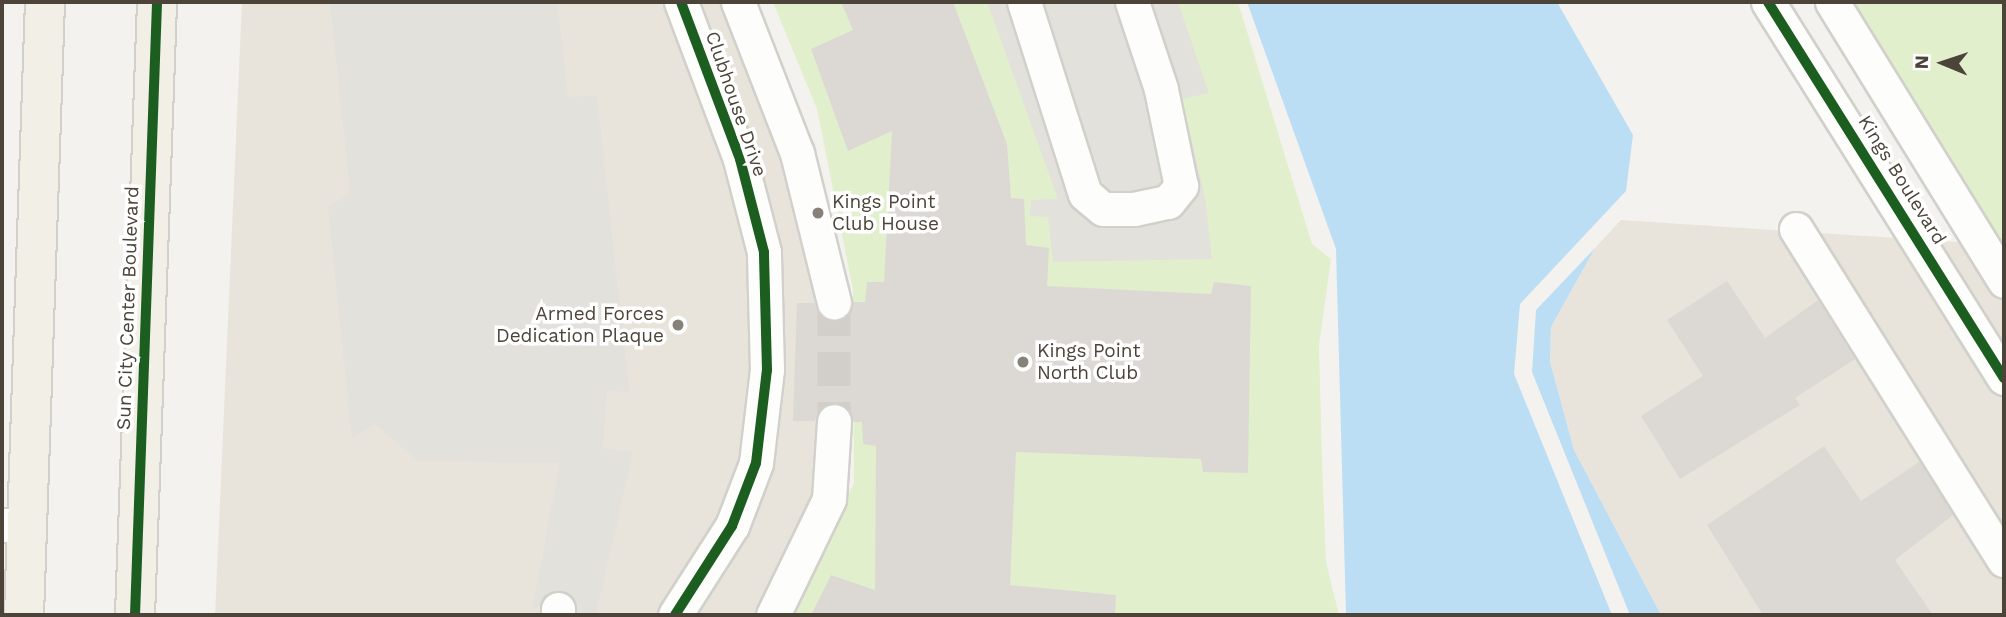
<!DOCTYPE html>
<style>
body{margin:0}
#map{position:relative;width:2006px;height:617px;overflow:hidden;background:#f4f2ee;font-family:"Work Sans",sans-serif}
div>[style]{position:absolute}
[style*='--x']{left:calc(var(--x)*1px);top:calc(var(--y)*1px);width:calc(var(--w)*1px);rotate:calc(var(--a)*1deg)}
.residential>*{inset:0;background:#e8e4db}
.green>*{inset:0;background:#e2efcc}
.parking>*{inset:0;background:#e3e1dc}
.water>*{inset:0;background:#bcdef4}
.building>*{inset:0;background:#dcd9d4}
.minor-tunnel>*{height:33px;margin-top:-16.5px;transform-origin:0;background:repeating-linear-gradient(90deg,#d2cfca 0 33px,transparent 0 50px)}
.roads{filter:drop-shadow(2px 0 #d2d0cb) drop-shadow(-2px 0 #d2d0cb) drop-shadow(0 2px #d2d0cb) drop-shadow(0 -2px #d2d0cb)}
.minor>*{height:33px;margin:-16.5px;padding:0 16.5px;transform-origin:16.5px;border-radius:16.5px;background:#fdfdfc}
.major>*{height:38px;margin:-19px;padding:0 19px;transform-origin:19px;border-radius:19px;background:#f2efe6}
.cycleway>*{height:10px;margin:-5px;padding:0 5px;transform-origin:5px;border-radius:5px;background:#1b5e20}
.dots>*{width:19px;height:19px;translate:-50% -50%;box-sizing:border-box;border:4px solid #fff;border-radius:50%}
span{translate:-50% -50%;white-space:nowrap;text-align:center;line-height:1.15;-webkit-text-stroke:7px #fff;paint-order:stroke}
.street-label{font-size:19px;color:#4c4438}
.poi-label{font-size:19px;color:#4c4438}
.left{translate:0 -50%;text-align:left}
.right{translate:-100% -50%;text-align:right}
.frame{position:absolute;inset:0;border:4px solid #4c4438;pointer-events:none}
.north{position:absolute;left:1908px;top:28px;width:70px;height:70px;-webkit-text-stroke:5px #fff;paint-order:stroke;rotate:272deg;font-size:19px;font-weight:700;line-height:28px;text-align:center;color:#4c4438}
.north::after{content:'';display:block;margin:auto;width:24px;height:32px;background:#4c4438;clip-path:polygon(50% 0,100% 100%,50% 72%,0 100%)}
</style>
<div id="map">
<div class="residential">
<div style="clip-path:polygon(242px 2px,754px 2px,800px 113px,836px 290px,837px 479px,770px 615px,215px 615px)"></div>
<div style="clip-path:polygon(1621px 220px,1973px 243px,2004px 285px,2004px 615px,1661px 615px,1574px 450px,1550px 362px,1551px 327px,1595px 248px)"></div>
</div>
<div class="green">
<div style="clip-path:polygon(773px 2px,1238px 2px,1312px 244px,1331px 259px,1319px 346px,1322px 459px,1326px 562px,1339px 615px,789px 615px,854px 483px,853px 290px,817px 109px)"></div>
<div style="clip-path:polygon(1847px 2px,2004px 2px,2004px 249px)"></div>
</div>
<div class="parking">
<div style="clip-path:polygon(330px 2px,557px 2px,568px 97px,597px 95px,629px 392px,607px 391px,603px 448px,633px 452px,596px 614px,533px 606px,560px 463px,418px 461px,375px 424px,352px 438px,328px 208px,350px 191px)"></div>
<div style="clip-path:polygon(987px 2px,1178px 2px,1209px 93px,1182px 99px,1205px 197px,1212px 259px,1053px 262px,1048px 217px,1030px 216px,1031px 200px,1058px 199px)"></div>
</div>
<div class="water">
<div style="clip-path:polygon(1247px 2px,1557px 2px,1633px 135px,1626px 191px,1520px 304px,1514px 374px,1612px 615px,1346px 615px,1336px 249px)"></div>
<div style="clip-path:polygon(1595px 248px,1551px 327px,1550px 362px,1574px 450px,1661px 615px,1630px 615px,1532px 372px,1536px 310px)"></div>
</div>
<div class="building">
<div style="clip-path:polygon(841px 2px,953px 2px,1007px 144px,1011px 198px,1024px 199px,1026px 245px,1049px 248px,1047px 286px,1211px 294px,1214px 282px,1251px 286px,1248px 473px,1203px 472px,1201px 459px,1016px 452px,1010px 585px,1116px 595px,1115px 615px,811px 615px,831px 575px,875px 590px,876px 446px,863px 444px,862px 422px,853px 422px,836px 402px,818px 410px,815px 421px,793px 421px,797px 303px,814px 303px,821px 316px,838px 321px,853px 302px,865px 302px,867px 282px,884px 282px,892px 131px,848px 151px,811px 49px,853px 30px)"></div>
<div style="clip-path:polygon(1727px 281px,1765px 338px,1818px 300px,1855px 359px,1795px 398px,1800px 405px,1680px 479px,1641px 416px,1703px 376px,1667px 320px)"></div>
<div style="clip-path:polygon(1824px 446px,1861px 501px,1919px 462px,1925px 470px,1953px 515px,1895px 560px,1933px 615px,1763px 615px,1707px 525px)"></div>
</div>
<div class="minor-tunnel">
<div style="--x:834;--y:302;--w:119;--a:90"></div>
</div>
<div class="roads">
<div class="minor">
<div style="--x:738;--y:2;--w:162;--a:68.7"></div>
<div style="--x:797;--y:153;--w:154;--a:76.1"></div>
<div style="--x:1024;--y:2;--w:201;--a:72.4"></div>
<div style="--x:1085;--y:194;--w:23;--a:40"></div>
<div style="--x:1103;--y:209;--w:31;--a:0"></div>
<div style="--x:1134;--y:209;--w:35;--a:-12"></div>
<div style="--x:1168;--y:202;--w:21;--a:-51"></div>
<div style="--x:1181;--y:186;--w:99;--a:-101.7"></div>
<div style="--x:1161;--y:89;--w:92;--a:-108.4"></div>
<div style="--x:1768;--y:2;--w:444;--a:57.9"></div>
<div style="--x:1832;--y:2;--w:328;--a:58.3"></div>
<div style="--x:1796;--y:229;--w:391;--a:57.9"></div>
<div style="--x:2;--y:525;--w:26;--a:-2"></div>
<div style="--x:558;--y:615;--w:6;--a:-90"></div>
<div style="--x:675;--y:615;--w:106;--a:-57.4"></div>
<div style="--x:732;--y:526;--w:67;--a:-69.1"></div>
<div style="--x:756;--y:463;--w:94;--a:-83.3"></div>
<div style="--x:767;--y:370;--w:118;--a:-91.5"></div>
<div style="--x:764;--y:252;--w:96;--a:-104.5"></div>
<div style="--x:740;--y:159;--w:168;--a:-110.6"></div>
<div style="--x:773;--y:615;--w:129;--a:-64.2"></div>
<div style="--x:829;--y:499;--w:78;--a:-86.3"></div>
</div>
<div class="major">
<div style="--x:24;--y:615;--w:613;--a:-88.04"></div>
<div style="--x:135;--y:615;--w:613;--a:-87.94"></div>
</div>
</div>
<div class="cycleway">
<div style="--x:1768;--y:2;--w:444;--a:57.9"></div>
<div style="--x:135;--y:615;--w:613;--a:-87.94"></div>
<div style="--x:675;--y:615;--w:106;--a:-57.4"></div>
<div style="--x:732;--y:526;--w:67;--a:-69.1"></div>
<div style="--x:756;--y:463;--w:94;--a:-83.3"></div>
<div style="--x:767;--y:370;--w:118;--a:-91.5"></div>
<div style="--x:764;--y:252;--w:96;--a:-104.5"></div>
<div style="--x:740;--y:159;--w:168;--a:-110.6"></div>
</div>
<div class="dots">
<div style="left:818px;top:213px;background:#878178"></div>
<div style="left:678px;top:325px;background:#878178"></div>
<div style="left:1023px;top:362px;background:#878178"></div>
</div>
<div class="street-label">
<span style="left:736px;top:104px;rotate:71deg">Clubhouse Drive</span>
<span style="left:1902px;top:180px;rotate:58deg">Kings Boulevard</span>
<span style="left:128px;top:308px;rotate:-88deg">Sun City Center Boulevard</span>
</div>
<div class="poi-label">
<span class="left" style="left:832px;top:213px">Kings Point<br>Club House</span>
<span class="right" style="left:664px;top:325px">Armed Forces<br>Dedication Plaque</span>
<span class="left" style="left:1037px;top:362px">Kings Point<br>North Club</span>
</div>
<div class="frame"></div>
<div class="north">N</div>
</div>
